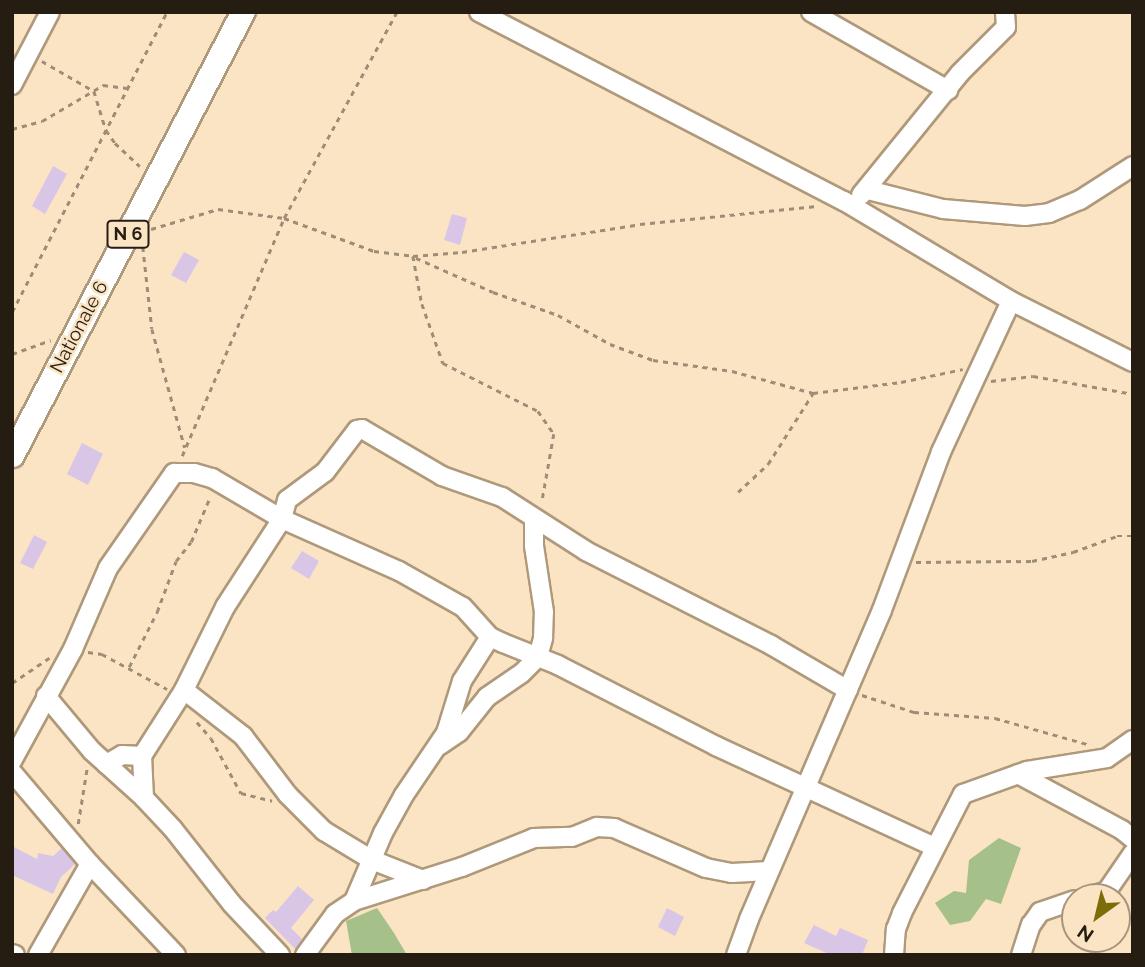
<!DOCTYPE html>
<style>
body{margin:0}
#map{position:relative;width:1145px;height:967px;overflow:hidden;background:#fbe4c4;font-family:Raleway,sans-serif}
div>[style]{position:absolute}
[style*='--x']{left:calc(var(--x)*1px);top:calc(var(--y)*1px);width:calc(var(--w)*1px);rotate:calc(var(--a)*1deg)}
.green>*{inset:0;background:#a6c089}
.building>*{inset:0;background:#d9c6e7}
.path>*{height:2.5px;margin-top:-1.25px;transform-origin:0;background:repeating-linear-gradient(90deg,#9e8d76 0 5px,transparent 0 10px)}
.roads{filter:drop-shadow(2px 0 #af997b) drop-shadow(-2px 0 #af997b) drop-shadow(0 2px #af997b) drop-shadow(0 -2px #af997b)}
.minor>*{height:18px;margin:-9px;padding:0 9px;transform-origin:9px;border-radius:9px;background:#fff}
.major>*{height:23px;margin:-11.5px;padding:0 11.5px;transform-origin:11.5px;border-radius:11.5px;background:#fff}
span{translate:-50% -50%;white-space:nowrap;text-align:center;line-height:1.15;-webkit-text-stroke:5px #fbe4c4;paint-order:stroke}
.shield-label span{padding:2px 5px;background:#fbe4c4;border:2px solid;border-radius:5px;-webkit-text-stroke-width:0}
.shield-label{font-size:18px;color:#261d12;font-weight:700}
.street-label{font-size:19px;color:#261d12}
.frame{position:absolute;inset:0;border:14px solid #261d12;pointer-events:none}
.north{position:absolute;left:1061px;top:883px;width:70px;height:70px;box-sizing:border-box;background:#fbe4c4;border:2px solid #a6947d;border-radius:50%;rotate:214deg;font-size:19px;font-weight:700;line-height:28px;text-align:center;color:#261d12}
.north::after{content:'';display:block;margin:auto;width:24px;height:32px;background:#7d6d09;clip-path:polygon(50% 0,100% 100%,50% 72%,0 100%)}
</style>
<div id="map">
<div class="green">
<div style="clip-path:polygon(999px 838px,1021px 848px,1001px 904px,986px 899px,970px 921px,950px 925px,935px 903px,954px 891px,966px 893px,969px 860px)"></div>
<div style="clip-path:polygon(377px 908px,394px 933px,407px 955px,352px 955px,346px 921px)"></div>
</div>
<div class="building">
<div style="clip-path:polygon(53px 166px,67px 174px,45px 214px,32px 206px)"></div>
<div style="clip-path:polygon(452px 214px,467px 218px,460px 245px,444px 240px)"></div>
<div style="clip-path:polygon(184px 252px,199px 260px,186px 283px,171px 275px)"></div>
<div style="clip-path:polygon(82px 443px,103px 454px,88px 485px,67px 474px)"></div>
<div style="clip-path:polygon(34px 535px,47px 542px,33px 569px,20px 563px)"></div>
<div style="clip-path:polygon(302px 551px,319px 561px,309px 579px,291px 568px)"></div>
<div style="clip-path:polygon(12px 846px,37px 859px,38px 853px,53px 856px,62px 848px,75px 864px,61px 877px,53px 894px,12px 875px)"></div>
<div style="clip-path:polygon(298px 886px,314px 900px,291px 928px,302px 939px,295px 949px,265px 918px,273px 910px,276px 912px)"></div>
<div style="clip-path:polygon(667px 908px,684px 917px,675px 936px,658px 927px)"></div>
<div style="clip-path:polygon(814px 925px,836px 936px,840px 928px,868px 940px,862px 955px,831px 955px,804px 943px)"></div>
</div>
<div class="path">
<div style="--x:42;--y:61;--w:60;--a:30"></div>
<div style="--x:94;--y:91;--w:41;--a:72.9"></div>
<div style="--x:106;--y:130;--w:16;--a:55"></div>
<div style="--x:115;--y:143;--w:34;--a:43"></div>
<div style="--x:12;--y:129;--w:31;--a:-15"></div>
<div style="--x:42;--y:121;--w:71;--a:-30.5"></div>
<div style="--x:103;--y:85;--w:24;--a:7"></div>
<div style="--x:151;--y:229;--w:70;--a:-16.6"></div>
<div style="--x:218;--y:209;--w:67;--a:7.8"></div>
<div style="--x:284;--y:218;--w:96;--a:20.1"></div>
<div style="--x:374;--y:251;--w:39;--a:7"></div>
<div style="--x:413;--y:256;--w:49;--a:-4.7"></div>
<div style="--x:462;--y:252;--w:180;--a:-8.9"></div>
<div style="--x:640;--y:224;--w:178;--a:-5.8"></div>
<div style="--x:143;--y:247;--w:82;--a:83.7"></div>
<div style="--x:152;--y:329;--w:123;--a:74.5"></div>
<div style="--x:413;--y:256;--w:49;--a:79.4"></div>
<div style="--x:422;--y:304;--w:63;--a:70.4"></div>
<div style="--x:443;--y:363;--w:106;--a:26.8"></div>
<div style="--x:538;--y:411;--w:28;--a:55"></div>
<div style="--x:554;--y:434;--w:69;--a:100"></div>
<div style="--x:416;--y:258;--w:84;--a:23.8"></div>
<div style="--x:493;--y:292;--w:69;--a:19.5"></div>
<div style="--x:558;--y:315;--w:60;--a:29.1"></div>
<div style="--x:610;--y:344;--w:46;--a:20.4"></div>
<div style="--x:653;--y:360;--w:80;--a:7.9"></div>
<div style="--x:732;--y:371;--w:84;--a:15.2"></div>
<div style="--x:813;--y:393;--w:89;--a:-7.1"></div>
<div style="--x:901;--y:382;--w:63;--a:-11.8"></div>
<div style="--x:12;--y:312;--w:338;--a:-62.7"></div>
<div style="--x:12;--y:354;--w:41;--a:-19.7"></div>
<div style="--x:991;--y:381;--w:42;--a:-6.8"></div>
<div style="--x:1033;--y:376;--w:102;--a:10.2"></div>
<div style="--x:182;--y:456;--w:259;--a:-66.8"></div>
<div style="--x:284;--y:218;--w:235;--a:-61.3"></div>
<div style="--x:738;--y:492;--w:41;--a:-43"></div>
<div style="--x:768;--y:464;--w:84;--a:-57.6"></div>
<div style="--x:916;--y:562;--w:116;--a:-0.5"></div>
<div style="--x:1032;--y:561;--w:42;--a:-12.4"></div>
<div style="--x:1073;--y:552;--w:47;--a:-20"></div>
<div style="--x:1117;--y:536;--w:16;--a:0"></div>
<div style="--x:88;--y:652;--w:14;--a:8"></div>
<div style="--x:102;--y:654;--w:74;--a:28.3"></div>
<div style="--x:129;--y:667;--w:62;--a:-63"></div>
<div style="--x:157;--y:612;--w:54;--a:-69.6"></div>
<div style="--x:176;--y:561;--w:24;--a:-52"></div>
<div style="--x:191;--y:542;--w:49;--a:-67.1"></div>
<div style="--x:12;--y:683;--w:45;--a:-34"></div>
<div style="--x:862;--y:695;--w:55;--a:18.1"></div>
<div style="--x:914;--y:712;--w:81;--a:4.2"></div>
<div style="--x:995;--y:718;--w:96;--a:15.8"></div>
<div style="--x:197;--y:722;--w:21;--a:49"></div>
<div style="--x:211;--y:738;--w:63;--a:61.4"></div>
<div style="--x:241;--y:793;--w:32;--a:14"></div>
<div style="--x:78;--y:824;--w:57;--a:-80.9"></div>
</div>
<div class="roads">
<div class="minor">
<div style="--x:479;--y:12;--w:411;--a:27.4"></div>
<div style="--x:844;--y:201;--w:195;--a:30.9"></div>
<div style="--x:1011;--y:301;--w:136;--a:26.6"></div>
<div style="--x:811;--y:12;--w:158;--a:29.7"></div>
<div style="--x:12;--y:85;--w:82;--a:-62.5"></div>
<div style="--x:868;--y:190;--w:77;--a:14.2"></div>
<div style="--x:943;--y:209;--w:82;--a:4.9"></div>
<div style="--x:1025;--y:216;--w:24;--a:-7"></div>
<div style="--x:1049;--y:213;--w:34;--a:-23"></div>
<div style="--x:1080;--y:200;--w:63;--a:-32.7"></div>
<div style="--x:861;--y:195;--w:157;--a:-50.9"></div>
<div style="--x:960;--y:73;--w:65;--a:-45"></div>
<div style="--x:1006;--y:27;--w:15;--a:-94"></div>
<div style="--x:184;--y:690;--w:75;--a:37.9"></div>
<div style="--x:243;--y:736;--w:74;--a:52.7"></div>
<div style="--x:288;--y:795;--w:51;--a:45"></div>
<div style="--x:324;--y:831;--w:56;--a:31.1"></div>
<div style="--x:372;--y:860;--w:55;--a:21.4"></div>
<div style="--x:46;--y:696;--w:72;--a:50.1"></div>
<div style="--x:92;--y:751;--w:70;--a:42.1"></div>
<div style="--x:144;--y:798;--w:42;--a:46.9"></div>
<div style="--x:173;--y:829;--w:95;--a:51.8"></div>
<div style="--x:232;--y:904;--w:70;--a:46.7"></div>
<div style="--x:440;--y:745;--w:23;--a:-34"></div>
<div style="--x:459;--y:732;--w:45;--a:-51.3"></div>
<div style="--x:487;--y:697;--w:42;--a:-34.4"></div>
<div style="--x:522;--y:673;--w:23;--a:-45"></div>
<div style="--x:538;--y:657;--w:20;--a:-75"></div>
<div style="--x:543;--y:638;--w:26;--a:-88"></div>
<div style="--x:544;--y:612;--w:67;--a:-98.6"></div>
<div style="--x:534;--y:546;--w:27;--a:-90"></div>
<div style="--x:12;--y:761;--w:128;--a:-61.4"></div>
<div style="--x:73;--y:649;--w:88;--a:-66.6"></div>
<div style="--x:108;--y:568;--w:116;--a:-55.2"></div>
<div style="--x:174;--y:473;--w:20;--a:0"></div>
<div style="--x:194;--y:473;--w:19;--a:16"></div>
<div style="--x:212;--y:478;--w:81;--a:30.4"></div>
<div style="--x:282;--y:519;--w:128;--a:24"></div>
<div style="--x:399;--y:571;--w:73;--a:29.4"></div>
<div style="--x:463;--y:607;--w:40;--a:48"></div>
<div style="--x:490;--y:637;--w:14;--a:25"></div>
<div style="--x:503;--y:643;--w:59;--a:21.8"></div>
<div style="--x:558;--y:665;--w:178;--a:27.1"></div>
<div style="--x:716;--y:746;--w:241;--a:24.8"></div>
<div style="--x:106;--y:764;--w:18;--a:-29"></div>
<div style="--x:122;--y:755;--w:20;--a:3"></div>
<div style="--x:12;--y:772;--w:121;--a:49.7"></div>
<div style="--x:90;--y:864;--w:125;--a:46.6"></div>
<div style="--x:1018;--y:774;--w:118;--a:28.3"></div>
<div style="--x:1122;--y:830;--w:14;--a:39"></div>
<div style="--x:144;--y:798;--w:42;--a:-92.7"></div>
<div style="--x:142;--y:756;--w:78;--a:-57.5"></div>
<div style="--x:184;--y:690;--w:93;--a:-63.7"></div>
<div style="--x:225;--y:607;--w:105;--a:-57.1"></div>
<div style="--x:282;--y:519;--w:20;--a:-75"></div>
<div style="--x:287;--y:500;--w:47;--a:-36.4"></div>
<div style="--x:325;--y:472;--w:53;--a:-52.7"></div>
<div style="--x:357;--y:430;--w:5;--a:-11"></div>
<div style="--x:362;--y:429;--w:93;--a:30.4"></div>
<div style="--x:442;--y:476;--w:64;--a:19.3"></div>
<div style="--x:502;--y:497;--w:100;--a:32.7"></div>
<div style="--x:586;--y:551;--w:208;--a:26.9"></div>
<div style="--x:771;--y:645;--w:89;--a:30.3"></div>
<div style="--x:1089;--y:897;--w:19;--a:-18"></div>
<div style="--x:1107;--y:891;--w:46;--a:-55.6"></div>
<div style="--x:354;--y:901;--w:113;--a:-17.5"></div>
<div style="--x:462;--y:867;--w:78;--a:-21.9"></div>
<div style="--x:534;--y:838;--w:38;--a:-2"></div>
<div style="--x:572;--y:837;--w:27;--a:-22"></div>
<div style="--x:597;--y:827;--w:17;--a:3"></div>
<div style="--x:614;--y:828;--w:100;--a:23.5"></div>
<div style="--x:706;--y:868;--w:26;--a:11"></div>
<div style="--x:732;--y:873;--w:37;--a:-3"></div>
<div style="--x:12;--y:954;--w:3;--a:18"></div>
<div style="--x:38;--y:955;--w:105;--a:-60.3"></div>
<div style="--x:305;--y:955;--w:51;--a:-53.8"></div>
<div style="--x:335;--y:914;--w:23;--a:-34"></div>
<div style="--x:354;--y:901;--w:74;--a:-66.9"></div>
<div style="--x:383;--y:833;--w:43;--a:-61.1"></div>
<div style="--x:404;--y:795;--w:75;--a:-55.9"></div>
<div style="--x:446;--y:733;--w:54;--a:-72.9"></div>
<div style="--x:462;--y:681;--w:52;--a:-57.5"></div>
<div style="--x:736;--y:955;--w:38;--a:-70"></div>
<div style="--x:749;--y:919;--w:336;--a:-66.7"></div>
<div style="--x:882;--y:610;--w:169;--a:-69.5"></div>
<div style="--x:941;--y:452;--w:166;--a:-65.1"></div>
<div style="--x:894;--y:955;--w:26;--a:-86"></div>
<div style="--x:896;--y:929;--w:17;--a:-69"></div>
<div style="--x:902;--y:913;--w:134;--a:-62.9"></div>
<div style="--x:963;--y:794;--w:68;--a:-19.8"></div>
<div style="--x:1027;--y:771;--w:81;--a:-9.2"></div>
<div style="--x:1107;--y:758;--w:32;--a:-35"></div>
<div style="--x:1021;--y:955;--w:32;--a:-72"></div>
<div style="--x:1031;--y:925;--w:16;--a:-55"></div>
<div style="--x:1040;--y:912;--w:37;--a:-19"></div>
</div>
<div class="major">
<div style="--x:12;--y:455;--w:500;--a:-62.5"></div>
</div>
</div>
<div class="shield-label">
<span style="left:128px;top:234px">N 6</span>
</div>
<div class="street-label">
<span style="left:79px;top:327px;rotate:-62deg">Nationale 6</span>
</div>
<div class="frame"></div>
<div class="north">N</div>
</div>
